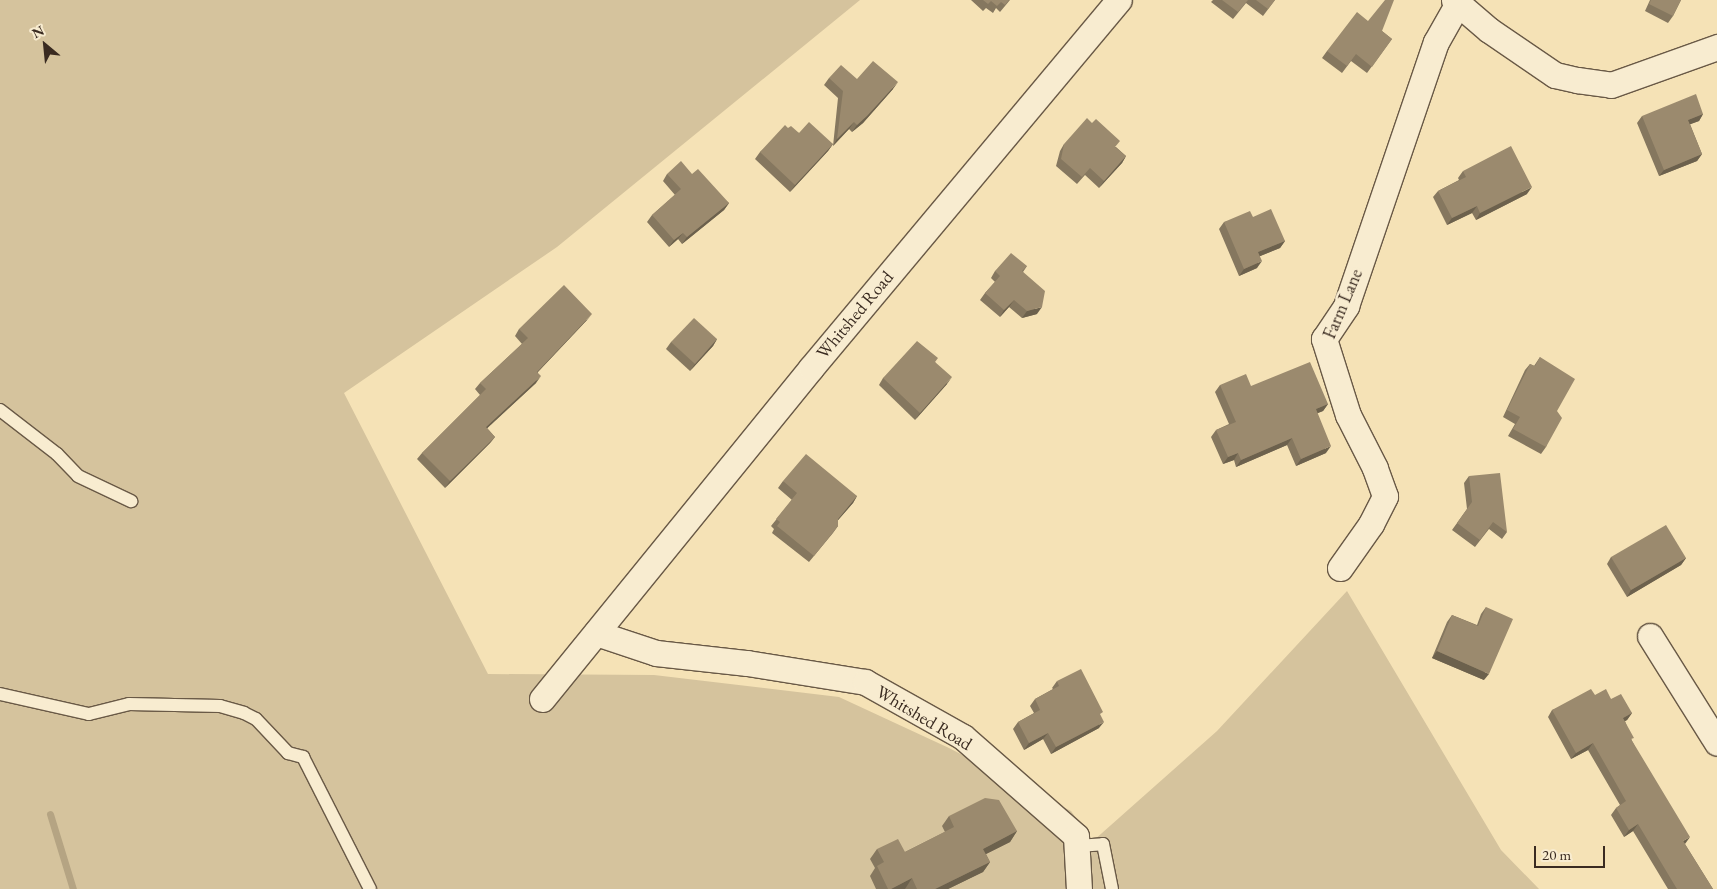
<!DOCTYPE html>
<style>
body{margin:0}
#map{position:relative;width:1717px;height:889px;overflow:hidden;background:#f5e2b6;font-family:"EB Garamond",serif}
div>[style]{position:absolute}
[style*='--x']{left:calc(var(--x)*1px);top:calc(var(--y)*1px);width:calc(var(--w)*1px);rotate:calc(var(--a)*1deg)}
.green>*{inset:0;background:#d5c39d}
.stream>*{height:7px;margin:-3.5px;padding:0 3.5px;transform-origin:3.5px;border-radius:3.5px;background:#b5a483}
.roads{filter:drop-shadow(1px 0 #695946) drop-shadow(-1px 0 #695946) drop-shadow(0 1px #695946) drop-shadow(0 -1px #695946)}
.service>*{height:12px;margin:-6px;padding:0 6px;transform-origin:6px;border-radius:6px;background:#f8ecd0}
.minor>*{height:25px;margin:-12.5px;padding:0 12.5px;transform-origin:12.5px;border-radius:12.5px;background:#f8ecd0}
.wall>*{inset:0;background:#85775f}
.shaded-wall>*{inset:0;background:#6c614d}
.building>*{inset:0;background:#9b8a6e}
span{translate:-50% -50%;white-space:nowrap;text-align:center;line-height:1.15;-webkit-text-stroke:5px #f8ecd0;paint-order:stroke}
.street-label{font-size:18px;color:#3a2b21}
.north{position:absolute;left:20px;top:20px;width:50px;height:50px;-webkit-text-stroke:4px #f8ecd0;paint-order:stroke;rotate:332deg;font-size:14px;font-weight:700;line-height:20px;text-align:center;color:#3a2b21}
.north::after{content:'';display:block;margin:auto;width:18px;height:22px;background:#3a2b21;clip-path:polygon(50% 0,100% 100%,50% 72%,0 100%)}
.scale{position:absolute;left:1534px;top:846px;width:71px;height:22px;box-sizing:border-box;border:2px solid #3a2b21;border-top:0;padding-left:6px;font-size:15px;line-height:18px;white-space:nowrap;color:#3a2b21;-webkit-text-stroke:4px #f8ecd0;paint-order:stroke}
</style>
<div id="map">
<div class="green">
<div style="clip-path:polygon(0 0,860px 0,557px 247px,344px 393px,488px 674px,654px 675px,839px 697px,949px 748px,1071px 811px,1093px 841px,1217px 731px,1347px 591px,1501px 850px,1539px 889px,0 889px)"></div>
</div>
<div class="stream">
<div style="--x:50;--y:814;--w:78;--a:73"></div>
</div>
<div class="roads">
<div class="service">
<div style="--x:0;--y:410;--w:72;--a:37.7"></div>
<div style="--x:57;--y:454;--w:30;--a:46"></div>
<div style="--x:78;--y:476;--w:59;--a:25.3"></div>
<div style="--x:0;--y:694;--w:91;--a:12.7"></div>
<div style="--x:89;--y:714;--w:41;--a:-14"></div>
<div style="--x:129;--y:704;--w:91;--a:1.3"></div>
<div style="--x:220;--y:706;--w:25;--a:16"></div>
<div style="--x:244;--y:713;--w:13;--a:27"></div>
<div style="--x:256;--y:719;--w:47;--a:46.7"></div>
<div style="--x:288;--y:753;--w:16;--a:15"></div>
<div style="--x:303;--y:757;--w:148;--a:63.1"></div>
<div style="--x:1077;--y:846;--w:26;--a:-4"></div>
<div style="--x:1103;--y:844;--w:46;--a:78.7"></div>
</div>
<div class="minor">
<div style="--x:1454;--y:0;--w:46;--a:40.6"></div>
<div style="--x:1489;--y:30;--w:80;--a:34.3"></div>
<div style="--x:1555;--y:75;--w:23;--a:13"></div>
<div style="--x:1577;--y:80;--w:34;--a:8"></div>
<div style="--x:1611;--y:85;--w:113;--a:-19.7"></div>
<div style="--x:1340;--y:568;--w:54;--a:-54.8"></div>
<div style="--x:1371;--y:524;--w:31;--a:-63"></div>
<div style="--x:1385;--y:496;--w:30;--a:-110"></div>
<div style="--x:1375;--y:468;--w:59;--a:-117"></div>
<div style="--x:1348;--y:415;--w:80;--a:-107.5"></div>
<div style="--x:1324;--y:339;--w:40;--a:-56"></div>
<div style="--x:1346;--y:306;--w:279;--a:-71.2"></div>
<div style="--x:1436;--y:42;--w:45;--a:-60.6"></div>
<div style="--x:596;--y:633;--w:63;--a:18.4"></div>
<div style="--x:656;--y:653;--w:92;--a:6.3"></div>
<div style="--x:747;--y:663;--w:120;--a:9.1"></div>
<div style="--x:865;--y:682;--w:112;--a:29.3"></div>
<div style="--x:963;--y:737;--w:150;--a:41.2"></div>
<div style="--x:1076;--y:836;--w:53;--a:86.8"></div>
<div style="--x:1650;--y:636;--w:126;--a:57.9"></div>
<div style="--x:542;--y:699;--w:427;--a:-50.9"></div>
<div style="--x:811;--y:368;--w:480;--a:-50.1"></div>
</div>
</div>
<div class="wall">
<div style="clip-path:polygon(969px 0,1010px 0,1000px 12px,996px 8px,993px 13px,986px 8px,983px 11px,971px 0)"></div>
<div style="clip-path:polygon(1213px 0,1275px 0,1263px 16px,1246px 3px,1233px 19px,1211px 2px)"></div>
<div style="clip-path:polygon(1650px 0,1681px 0,1673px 16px,1668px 23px,1645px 11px)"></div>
<div style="clip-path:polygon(1382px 31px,1392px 39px,1367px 73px,1351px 61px,1342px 73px,1322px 58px,1327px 51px)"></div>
<div style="clip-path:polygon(829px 78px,857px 79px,893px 89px,863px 123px,852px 132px,849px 129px,833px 146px,838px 98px,824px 85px)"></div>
<div style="clip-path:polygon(1703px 114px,1699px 121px,1690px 124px,1702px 154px,1697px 161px,1659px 176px,1637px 123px,1642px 116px)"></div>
<div style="clip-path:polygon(788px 128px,799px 133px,833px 144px,828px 151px,790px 192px,755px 159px,760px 152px)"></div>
<div style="clip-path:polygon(1064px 144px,1116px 147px,1126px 156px,1122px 163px,1099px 188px,1085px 175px,1077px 184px,1056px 166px,1060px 151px)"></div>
<div style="clip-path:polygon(1463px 171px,1527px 194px,1476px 220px,1472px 213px,1447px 225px,1433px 197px,1438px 191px,1459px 180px,1458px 178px)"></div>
<div style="clip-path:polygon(667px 174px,692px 174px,729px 203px,724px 210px,682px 244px,678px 239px,669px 247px,647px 222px,652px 215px,675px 195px,663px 181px)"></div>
<div style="clip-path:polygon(1253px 217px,1285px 241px,1280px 248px,1260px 256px,1257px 268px,1239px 276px,1219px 229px,1224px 222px)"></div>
<div style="clip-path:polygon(1027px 266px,1023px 272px,1037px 314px,1022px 318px,1009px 307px,1000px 317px,980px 300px,985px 293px,995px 282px,991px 278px,995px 271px)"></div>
<div style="clip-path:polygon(587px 320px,538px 372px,536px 383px,487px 428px,495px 437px,490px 443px,445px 488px,417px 459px,422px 453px,480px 395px,475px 389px,480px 383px,522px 344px,515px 336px,519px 329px)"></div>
<div style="clip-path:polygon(717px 339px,713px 346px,690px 371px,666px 349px,671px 342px)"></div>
<div style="clip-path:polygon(1540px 357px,1557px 411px,1546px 447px,1541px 454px,1508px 436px,1515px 424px,1503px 417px,1525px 370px,1530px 364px,1534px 366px)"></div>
<div style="clip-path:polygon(935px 362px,947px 384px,915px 420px,879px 385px,883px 378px)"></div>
<div style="clip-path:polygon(1220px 385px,1251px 386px,1328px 404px,1323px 411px,1317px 413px,1326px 453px,1296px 466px,1287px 445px,1236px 467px,1234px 460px,1223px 464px,1211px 437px,1216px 430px,1229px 424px,1215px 392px)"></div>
<div style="clip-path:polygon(1469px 476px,1507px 532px,1502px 539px,1489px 529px,1475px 547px,1452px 530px,1467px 509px,1464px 483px)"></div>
<div style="clip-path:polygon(783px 481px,857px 496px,853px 503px,838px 520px,838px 526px,833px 533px,809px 562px,772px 533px,774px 529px,771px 526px,792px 500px,778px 488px)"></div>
<div style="clip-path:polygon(1611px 557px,1686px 558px,1681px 565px,1627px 597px,1607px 564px)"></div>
<div style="clip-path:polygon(1486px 607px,1484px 680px,1432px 658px,1447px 622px,1452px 615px,1477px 625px,1481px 614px)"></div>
<div style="clip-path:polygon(1057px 681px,1100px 715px,1099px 728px,1051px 754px,1043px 739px,1024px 750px,1013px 729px,1018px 722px,1034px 713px,1030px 706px,1035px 699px,1053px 689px,1052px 688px)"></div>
<div style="clip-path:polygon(1595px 695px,1611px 699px,1632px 713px,1627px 720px,1625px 721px,1632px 741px,1685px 844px,1713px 889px,1668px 889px,1633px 831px,1624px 837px,1611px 815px,1616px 808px,1620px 805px,1588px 750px,1571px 759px,1548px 717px,1552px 710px)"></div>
<div style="clip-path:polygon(949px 816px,1017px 831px,1010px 842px,986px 854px,990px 862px,983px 872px,948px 889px,876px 889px,870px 876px,875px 868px,870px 859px,877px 849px,905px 852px,945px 832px,942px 826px)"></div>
</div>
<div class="shaded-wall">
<div style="clip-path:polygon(898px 82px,893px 89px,863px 123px,852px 132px,857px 125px)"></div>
<div style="clip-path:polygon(1703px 114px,1699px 121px,1683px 127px,1688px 120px)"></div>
<div style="clip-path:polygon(854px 122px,849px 129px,833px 146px,837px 139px)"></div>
<div style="clip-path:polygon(833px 144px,828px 151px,790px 192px,795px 185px)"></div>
<div style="clip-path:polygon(1702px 154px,1697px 161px,1659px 176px,1664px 170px)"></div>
<div style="clip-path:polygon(1126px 156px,1122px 163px,1099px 188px,1104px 181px)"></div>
<div style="clip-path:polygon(1532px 187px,1527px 194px,1476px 220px,1480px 213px)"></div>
<div style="clip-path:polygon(729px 203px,724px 210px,682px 244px,687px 237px)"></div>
<div style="clip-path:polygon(1477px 206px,1472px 213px,1447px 225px,1452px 218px)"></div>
<div style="clip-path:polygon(683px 233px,678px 239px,669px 247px,674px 240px)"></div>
<div style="clip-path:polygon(1285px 241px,1280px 248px,1253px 259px,1258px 252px)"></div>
<div style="clip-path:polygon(1262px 261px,1257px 268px,1239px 276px,1244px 269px)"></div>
<div style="clip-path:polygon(1014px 300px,1009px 307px,1000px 317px,1004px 310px)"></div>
<div style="clip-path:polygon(1042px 307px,1037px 314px,1022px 318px,1027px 311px)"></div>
<div style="clip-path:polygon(592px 314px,587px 320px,532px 378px,537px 372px)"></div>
<div style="clip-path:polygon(717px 339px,713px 346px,690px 371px,695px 364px)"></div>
<div style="clip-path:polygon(541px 376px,536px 383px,481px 434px,486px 427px)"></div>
<div style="clip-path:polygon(952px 377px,947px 384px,915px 420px,920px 413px)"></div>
<div style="clip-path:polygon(1328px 404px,1323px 411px,1311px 416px,1316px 409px)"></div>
<div style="clip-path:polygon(495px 437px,490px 443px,445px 488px,450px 481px)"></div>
<div style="clip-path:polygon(1292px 438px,1287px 445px,1236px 467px,1241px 460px)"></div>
<div style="clip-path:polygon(1331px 446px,1326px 453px,1296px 466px,1301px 459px)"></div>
<div style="clip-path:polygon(1238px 453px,1234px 460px,1223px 464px,1228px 457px)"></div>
<div style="clip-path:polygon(857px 496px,853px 503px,833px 526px,838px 519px)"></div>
<div style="clip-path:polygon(1686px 558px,1681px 565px,1627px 597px,1631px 590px)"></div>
<div style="clip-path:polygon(1437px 651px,1489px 674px,1484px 680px,1432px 658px)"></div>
<div style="clip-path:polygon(1632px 713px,1627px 720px,1618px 725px,1623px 718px)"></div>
<div style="clip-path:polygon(1104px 722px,1099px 728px,1051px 754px,1056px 747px)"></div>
<div style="clip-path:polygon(1048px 733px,1043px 739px,1024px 750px,1029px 743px)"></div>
<div style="clip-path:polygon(1593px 743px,1588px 750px,1571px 759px,1576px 753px)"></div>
<div style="clip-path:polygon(1638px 824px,1633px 831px,1624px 837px,1629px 830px)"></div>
<div style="clip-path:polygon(1017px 831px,1010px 842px,976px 859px,983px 849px)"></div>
<div style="clip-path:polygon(1690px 837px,1685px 844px,1683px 841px)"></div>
<div style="clip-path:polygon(990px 862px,983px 872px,948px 889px,935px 889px)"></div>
<div style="clip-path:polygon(912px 878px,905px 889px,891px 889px)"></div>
</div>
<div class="building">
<div style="clip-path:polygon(983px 0,1009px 0,1005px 5px,1001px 2px,997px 6px,991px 1px,988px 4px)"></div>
<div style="clip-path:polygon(1222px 0,1248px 0,1238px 12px)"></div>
<div style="clip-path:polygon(1256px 0,1275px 0,1268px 9px)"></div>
<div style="clip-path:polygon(1385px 0,1394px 0,1382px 31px,1392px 39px,1372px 67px,1356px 54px,1347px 66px,1327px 51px,1357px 12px,1368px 21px)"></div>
<div style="clip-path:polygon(1651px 0,1681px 0,1673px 16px,1649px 4px)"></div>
<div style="clip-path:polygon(873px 61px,898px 82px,867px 116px,857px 125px,854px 122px,837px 139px,843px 91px,829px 78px,841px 65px,857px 79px)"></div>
<div style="clip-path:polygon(1696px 94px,1703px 114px,1688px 120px,1702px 154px,1664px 170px,1642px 116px)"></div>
<div style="clip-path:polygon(1087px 118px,1092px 123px,1096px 119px,1120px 141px,1115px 147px,1126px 156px,1104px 181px,1090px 168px,1082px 177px,1061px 159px,1064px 144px)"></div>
<div style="clip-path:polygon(809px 122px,833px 144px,795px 185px,760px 152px,785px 125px,788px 128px,791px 126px,799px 133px)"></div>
<div style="clip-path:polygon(1511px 146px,1532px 187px,1480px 213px,1477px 206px,1452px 218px,1438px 191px,1466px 177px,1463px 171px)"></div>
<div style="clip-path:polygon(681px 161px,692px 174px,698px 169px,729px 203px,687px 237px,683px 233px,674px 240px,652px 215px,681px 189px,667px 174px)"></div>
<div style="clip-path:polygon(1271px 209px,1285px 241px,1258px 252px,1262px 261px,1244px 269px,1224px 222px,1250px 211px,1253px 217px)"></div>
<div style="clip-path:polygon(1011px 253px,1027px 266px,1022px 271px,1045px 291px,1042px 307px,1027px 311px,1014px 300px,1004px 310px,985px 293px,1000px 276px,995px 271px)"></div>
<div style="clip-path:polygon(564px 285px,592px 314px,537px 372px,541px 376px,486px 427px,495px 437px,450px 481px,422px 453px,486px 389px,480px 383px,528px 338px,519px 329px)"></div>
<div style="clip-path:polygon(694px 318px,717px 339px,695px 364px,671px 342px)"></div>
<div style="clip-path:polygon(917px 341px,938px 358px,935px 362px,952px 377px,920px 413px,883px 378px)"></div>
<div style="clip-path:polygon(1540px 357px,1575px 379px,1557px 411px,1562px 418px,1546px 447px,1513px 429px,1520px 417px,1507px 410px,1530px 364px,1535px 366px)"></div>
<div style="clip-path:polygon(1310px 362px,1328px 404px,1316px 409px,1331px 446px,1301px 459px,1292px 438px,1241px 460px,1238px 453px,1228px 457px,1216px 430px,1236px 422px,1220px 385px,1246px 374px,1251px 386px)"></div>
<div style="clip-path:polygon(806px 454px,857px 496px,838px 519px,838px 526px,814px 556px,777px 526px,780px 522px,776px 519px,797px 493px,783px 481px)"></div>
<div style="clip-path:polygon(1500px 473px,1507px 532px,1493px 522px,1480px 540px,1457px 523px,1472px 502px,1469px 476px)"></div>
<div style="clip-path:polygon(1666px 525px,1686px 558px,1631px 590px,1611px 557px)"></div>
<div style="clip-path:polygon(1486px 607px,1513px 619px,1489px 674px,1437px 651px,1452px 615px,1478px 626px)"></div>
<div style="clip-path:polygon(1081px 669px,1103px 712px,1100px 714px,1104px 722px,1056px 747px,1048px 733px,1029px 743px,1018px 722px,1040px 710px,1035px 699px,1059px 686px,1057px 681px)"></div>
<div style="clip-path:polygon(1591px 689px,1595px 695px,1606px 689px,1611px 699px,1621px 694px,1632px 713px,1623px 718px,1634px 738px,1631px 739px,1690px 837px,1683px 841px,1713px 889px,1677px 889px,1638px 824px,1629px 830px,1616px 808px,1626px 801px,1593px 743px,1576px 753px,1552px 710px)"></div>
<div style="clip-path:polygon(985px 798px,999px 800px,1017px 831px,983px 849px,990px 862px,935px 889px,917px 889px,912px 878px,891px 889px,888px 889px,877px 866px,884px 862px,877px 849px,898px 839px,905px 852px,954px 827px,949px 816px)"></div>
</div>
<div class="street-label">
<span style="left:1343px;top:304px;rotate:-67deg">Farm Lane</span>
<span style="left:855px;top:315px;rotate:-50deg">Whitshed Road</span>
<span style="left:924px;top:718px;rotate:31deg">Whitshed Road</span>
</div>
<div class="north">N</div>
<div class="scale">20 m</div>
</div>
